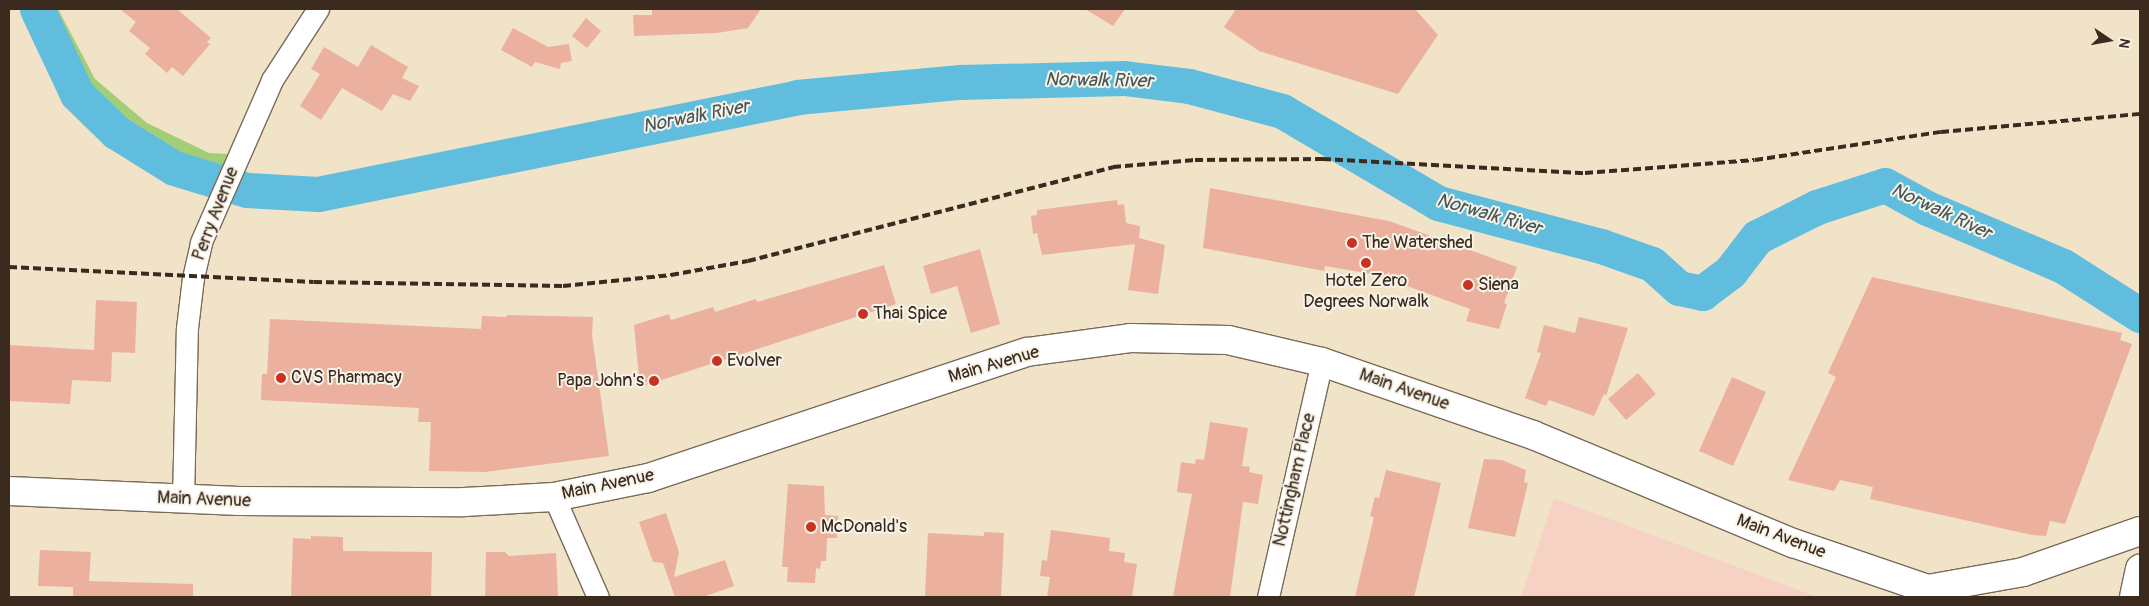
<!DOCTYPE html>
<style>
body{margin:0}
#map{position:relative;width:2149px;height:606px;overflow:hidden;background:#f0e3c7;font-family:Pangolin,sans-serif}
div>[style]{position:absolute}
[style*='--x']{left:calc(var(--x)*1px);top:calc(var(--y)*1px);width:calc(var(--w)*1px);rotate:calc(var(--a)*1deg)}
.built>*{inset:0;background:#f6d2c4}
.green>*{inset:0;background:#a2cd79}
.river>*{height:35px;margin:-17.5px;padding:0 17.5px;transform-origin:17.5px;border-radius:17.5px;background:#60bdde}
.building>*{inset:0;background:#ebb19e}
.roads{filter:drop-shadow(1px 0 #7a6b59) drop-shadow(-1px 0 #7a6b59) drop-shadow(0 1px #7a6b59) drop-shadow(0 -1px #7a6b59)}
.minor>*{height:21px;margin:-10.5px;padding:0 10.5px;transform-origin:10.5px;border-radius:10.5px;background:#fff}
.primary>*{height:28px;margin:-14px;padding:0 14px;transform-origin:14px;border-radius:14px;background:#fff}
.motorway>*{height:28px;margin:-14px;padding:0 14px;transform-origin:14px;border-radius:14px;background:#fff}
.rail>*{height:4px;margin-top:-2px;transform-origin:0;background:repeating-linear-gradient(90deg,#3b2a1e 0 8px,transparent 0 12px)}
.dots>*{width:14px;height:14px;translate:-50% -50%;box-sizing:border-box;border:2px solid #f7f3e8;border-radius:50%}
span{translate:-50% -50%;white-space:nowrap;text-align:center;line-height:1.15;-webkit-text-stroke:4px #f7f3e8;paint-order:stroke}
.street-label{font-size:18px;color:#3b2a1e}
.poi-label{font-size:18px;color:#3b2a1e}
.left{translate:0 -50%;text-align:left}
.right{translate:-100% -50%;text-align:right}
.water-label{font-size:19px;color:#465658;font-style:italic}
.frame{position:absolute;inset:0;border:10px solid #3b2a1e;pointer-events:none}
.north{position:absolute;left:2084px;top:15px;width:50px;height:50px;-webkit-text-stroke:4px #f7f3e8;paint-order:stroke;rotate:102deg;font-size:14px;font-weight:700;line-height:20px;text-align:center;color:#3b2a1e}
.north::after{content:'';display:block;margin:auto;width:18px;height:22px;background:#3b2a1e;clip-path:polygon(50% 0,100% 100%,50% 72%,0 100%)}
</style>
<div id="map">
<div class="built">
<div style="clip-path:polygon(1554px 498px,1817px 597px,1521px 597px)"></div>
</div>
<div class="green">
<div style="clip-path:polygon(38px 9px,58px 9px,95px 79px,147px 123px,209px 153px,247px 155px,240px 172px,204px 170px,138px 138px,81px 90px)"></div>
</div>
<div class="river">
<div style="--x:37;--y:9;--w:94;--a:64.8"></div>
<div style="--x:77;--y:94;--w:54;--a:44.3"></div>
<div style="--x:116;--y:132;--w:68;--a:31.8"></div>
<div style="--x:174;--y:168;--w:76;--a:16.8"></div>
<div style="--x:247;--y:190;--w:71;--a:3.2"></div>
<div style="--x:318;--y:194;--w:489;--a:-11.4"></div>
<div style="--x:797;--y:97;--w:164;--a:-5.3"></div>
<div style="--x:960;--y:82;--w:164;--a:-1.4"></div>
<div style="--x:1124;--y:78;--w:65;--a:7"></div>
<div style="--x:1189;--y:86;--w:96;--a:15"></div>
<div style="--x:1282;--y:111;--w:181;--a:30.5"></div>
<div style="--x:1438;--y:203;--w:169;--a:14.8"></div>
<div style="--x:1601;--y:246;--w:54;--a:19.4"></div>
<div style="--x:1652;--y:264;--w:36;--a:42"></div>
<div style="--x:1679;--y:288;--w:24;--a:12"></div>
<div style="--x:1702;--y:293;--w:35;--a:-37"></div>
<div style="--x:1730;--y:272;--w:44;--a:-52.4"></div>
<div style="--x:1757;--y:237;--w:67;--a:-26.6"></div>
<div style="--x:1817;--y:207;--w:71;--a:-17.9"></div>
<div style="--x:1885;--y:185;--w:48;--a:28.7"></div>
<div style="--x:1927;--y:208;--w:148;--a:23.1"></div>
<div style="--x:2063;--y:266;--w:91;--a:32.5"></div>
</div>
<div class="building">
<div style="clip-path:polygon(120px 9px,177px 9px,211px 38px,207px 42px,210px 44px,183px 76px,172px 67px,167px 73px,145px 54px,150px 48px,129px 31px,136px 22px)"></div>
<div style="clip-path:polygon(761px 9px,748px 28px,717px 33px,634px 36px,633px 15px,652px 15px,652px 10px)"></div>
<div style="clip-path:polygon(1085px 9px,1125px 9px,1113px 26px)"></div>
<div style="clip-path:polygon(1236px 9px,1415px 9px,1438px 35px,1398px 94px,1259px 51px,1224px 27px)"></div>
<div style="clip-path:polygon(586px 18px,601px 31px,587px 48px,572px 36px)"></div>
<div style="clip-path:polygon(513px 28px,548px 47px,569px 44px,572px 61px,561px 63px,560px 69px,535px 62px,532px 67px,501px 50px)"></div>
<div style="clip-path:polygon(371px 45px,408px 67px,402px 78px,419px 86px,410px 101px,393px 94px,382px 111px,342px 88px,321px 120px,300px 106px,320px 74px,311px 69px,324px 47px,358px 67px)"></div>
<div style="clip-path:polygon(1210px 188px,1389px 221px,1517px 267px,1504px 303px,1507px 304px,1499px 329px,1466px 321px,1470px 309px,1377px 275px,1325px 266px,1324px 271px,1203px 248px)"></div>
<div style="clip-path:polygon(1117px 200px,1118px 205px,1124px 204px,1126px 223px,1140px 226px,1139px 238px,1165px 245px,1158px 294px,1128px 290px,1135px 244px,1042px 255px,1037px 233px,1033px 234px,1031px 216px,1037px 215px,1037px 210px)"></div>
<div style="clip-path:polygon(980px 249px,1000px 324px,971px 333px,957px 286px,931px 294px,923px 266px)"></div>
<div style="clip-path:polygon(884px 265px,896px 304px,640px 387px,634px 325px,669px 314px,671px 320px,713px 307px,715px 312px,756px 299px,757px 302px)"></div>
<div style="clip-path:polygon(1872px 277px,2122px 333px,2120px 340px,2132px 344px,2065px 524px,2050px 521px,2046px 536px,2032px 535px,1870px 499px,1873px 487px,1840px 480px,1834px 491px,1788px 480px,1836px 377px,1828px 373px)"></div>
<div style="clip-path:polygon(96px 300px,137px 302px,135px 353px,112px 352px,111px 382px,72px 380px,70px 404px,9px 401px,9px 345px,94px 350px)"></div>
<div style="clip-path:polygon(507px 315px,593px 317px,592px 335px,609px 456px,485px 472px,429px 471px,431px 422px,418px 422px,419px 408px,261px 400px,262px 374px,267px 374px,270px 319px,481px 329px,482px 316px,506px 317px)"></div>
<div style="clip-path:polygon(1579px 317px,1628px 328px,1606px 396px,1604px 394px,1594px 416px,1549px 400px,1546px 406px,1525px 398px,1541px 353px,1537px 352px,1544px 325px,1575px 333px)"></div>
<div style="clip-path:polygon(1638px 373px,1656px 394px,1626px 420px,1608px 399px)"></div>
<div style="clip-path:polygon(1732px 377px,1766px 392px,1733px 466px,1699px 451px)"></div>
<div style="clip-path:polygon(1210px 422px,1248px 428px,1242px 466px,1250px 467px,1249px 472px,1263px 475px,1258px 504px,1243px 502px,1230px 597px,1173px 597px,1192px 494px,1177px 492px,1181px 462px,1195px 464px,1196px 459px,1204px 460px)"></div>
<div style="clip-path:polygon(1484px 459px,1502px 460px,1526px 470px,1524px 482px,1528px 483px,1515px 537px,1468px 528px)"></div>
<div style="clip-path:polygon(1386px 470px,1441px 483px,1417px 585px,1414px 597px,1355px 597px,1374px 517px,1370px 516px,1375px 497px,1379px 498px)"></div>
<div style="clip-path:polygon(788px 484px,824px 486px,825px 515px,838px 516px,837px 538px,827px 538px,826px 561px,821px 561px,820px 569px,816px 568px,815px 583px,787px 582px,788px 567px,782px 567px)"></div>
<div style="clip-path:polygon(666px 513px,679px 552px,674px 577px,725px 560px,734px 586px,703px 597px,675px 597px,663px 563px,653px 562px,639px 522px)"></div>
<div style="clip-path:polygon(1051px 530px,1110px 538px,1109px 551px,1125px 553px,1124px 562px,1137px 564px,1132px 597px,1047px 597px,1050px 577px,1040px 576px,1042px 560px,1047px 561px)"></div>
<div style="clip-path:polygon(984px 532px,1004px 533px,1001px 597px,925px 597px,928px 533px,984px 536px)"></div>
<div style="clip-path:polygon(311px 536px,343px 537px,343px 551px,432px 552px,431px 597px,291px 597px,293px 538px,311px 539px)"></div>
<div style="clip-path:polygon(40px 550px,91px 552px,89px 581px,193px 584px,193px 597px,92px 597px,73px 596px,73px 587px,38px 586px)"></div>
<div style="clip-path:polygon(486px 552px,505px 552px,509px 556px,556px 553px,558px 597px,485px 597px)"></div>
</div>
<div class="roads">
<div class="minor">
<div style="--x:554;--y:497;--w:109;--a:66.3"></div>
<div style="--x:183;--y:500;--w:172;--a:-88.7"></div>
<div style="--x:187;--y:328;--w:50;--a:-83.2"></div>
<div style="--x:193;--y:278;--w:37;--a:-77"></div>
<div style="--x:201;--y:242;--w:177;--a:-66.3"></div>
<div style="--x:272;--y:80;--w:85;--a:-57.1"></div>
<div style="--x:1268;--y:597;--w:241;--a:-77.1"></div>
</div>
<div class="primary">
<div style="--x:9;--y:491;--w:230;--a:2.5"></div>
<div style="--x:239;--y:501;--w:225;--a:0.3"></div>
<div style="--x:464;--y:502;--w:90;--a:-3.2"></div>
<div style="--x:554;--y:497;--w:96;--a:-11.4"></div>
<div style="--x:648;--y:478;--w:399;--a:-18.4"></div>
<div style="--x:1027;--y:352;--w:104;--a:-7.7"></div>
<div style="--x:1130;--y:338;--w:98;--a:1.2"></div>
<div style="--x:1228;--y:340;--w:97;--a:13.2"></div>
<div style="--x:1322;--y:362;--w:223;--a:19.1"></div>
<div style="--x:1533;--y:435;--w:282;--a:22.6"></div>
<div style="--x:1793;--y:543;--w:167;--a:18.9"></div>
</div>
<div class="motorway">
<div style="--x:1928;--y:589;--w:97;--a:-10.1"></div>
<div style="--x:2023;--y:572;--w:124;--a:-19.3"></div>
<div style="--x:2134;--y:597;--w:29;--a:-78"></div>
</div>
</div>
<div class="rail">
<div style="--x:9;--y:267;--w:305;--a:2.8"></div>
<div style="--x:314;--y:282;--w:249;--a:0.9"></div>
<div style="--x:563;--y:286;--w:109;--a:-5.8"></div>
<div style="--x:671;--y:275;--w:78;--a:-10.3"></div>
<div style="--x:748;--y:261;--w:377;--a:-14.4"></div>
<div style="--x:1113;--y:167;--w:82;--a:-4.9"></div>
<div style="--x:1195;--y:160;--w:128;--a:-0.4"></div>
<div style="--x:1323;--y:159;--w:262;--a:3.1"></div>
<div style="--x:1585;--y:173;--w:170;--a:-4.4"></div>
<div style="--x:1755;--y:160;--w:188;--a:-8.6"></div>
<div style="--x:1941;--y:132;--w:200;--a:-5.2"></div>
</div>
<div class="dots">
<div style="left:1352px;top:243px;background:#c8321e"></div>
<div style="left:1366px;top:263px;background:#c8321e"></div>
<div style="left:1468px;top:285px;background:#c8321e"></div>
<div style="left:863px;top:314px;background:#c8321e"></div>
<div style="left:717px;top:361px;background:#c8321e"></div>
<div style="left:281px;top:378px;background:#c8321e"></div>
<div style="left:654px;top:381px;background:#c8321e"></div>
<div style="left:811px;top:527px;background:#c8321e"></div>
</div>
<div class="street-label">
<span style="left:216px;top:214px;rotate:-69deg">Perry Avenue</span>
<span style="left:994px;top:365px;rotate:-16deg">Main Avenue</span>
<span style="left:1404px;top:390px;rotate:19deg">Main Avenue</span>
<span style="left:1295px;top:480px;rotate:-77deg">Nottingham Place</span>
<span style="left:608px;top:485px;rotate:-12deg">Main Avenue</span>
<span style="left:204px;top:500px;rotate:2deg">Main Avenue</span>
<span style="left:1781px;top:537px;rotate:21deg">Main Avenue</span>
</div>
<div class="poi-label">
<span class="left" style="left:1362px;top:243px">The Watershed</span>
<span style="left:1366px;top:292px">Hotel Zero<br>Degrees Norwalk</span>
<span class="left" style="left:1478px;top:285px">Siena</span>
<span class="left" style="left:873px;top:314px">Thai Spice</span>
<span class="left" style="left:727px;top:361px">Evolver</span>
<span class="left" style="left:291px;top:378px">CVS Pharmacy</span>
<span class="right" style="left:644px;top:381px">Papa John's</span>
<span class="left" style="left:821px;top:527px">McDonald's</span>
</div>
<div class="water-label">
<span style="left:1099px;top:81px;rotate:1deg">Norwalk River</span>
<span style="left:696px;top:117px;rotate:-11deg">Norwalk River</span>
<span style="left:1941px;top:212px;rotate:25deg">Norwalk River</span>
<span style="left:1489px;top:215px;rotate:16deg">Norwalk River</span>
</div>
<div class="frame"></div>
<div class="north">N</div>
</div>
